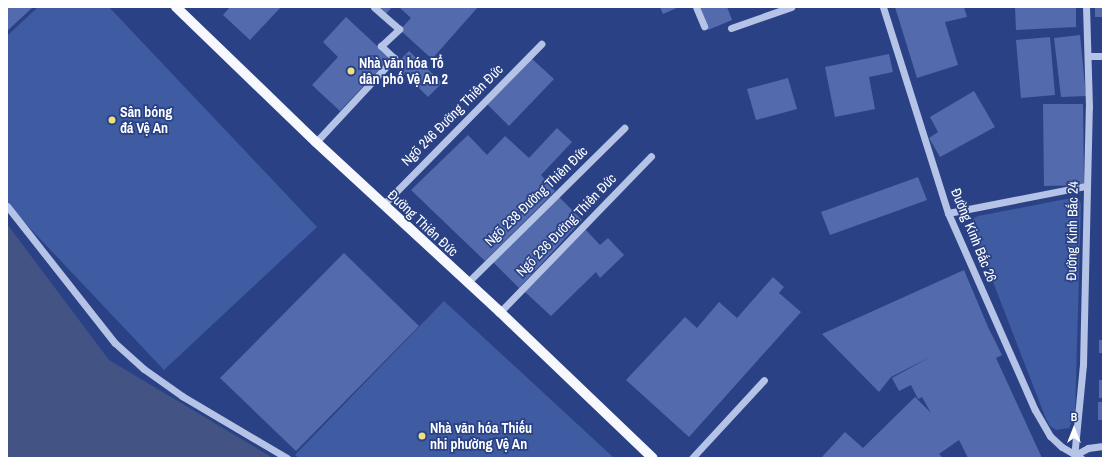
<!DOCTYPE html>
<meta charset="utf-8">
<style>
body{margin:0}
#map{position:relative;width:1110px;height:465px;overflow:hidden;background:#2a4285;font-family:"Archivo Narrow",sans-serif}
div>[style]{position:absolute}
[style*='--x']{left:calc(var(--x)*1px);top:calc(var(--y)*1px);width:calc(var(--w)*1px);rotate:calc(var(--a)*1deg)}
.green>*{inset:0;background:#3f5ba1}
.water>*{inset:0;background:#425384}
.building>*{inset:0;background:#536bac}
.minor>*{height:7px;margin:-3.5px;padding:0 3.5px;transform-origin:3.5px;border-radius:3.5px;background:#b5c3e7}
.major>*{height:10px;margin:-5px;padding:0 5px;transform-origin:5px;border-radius:5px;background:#f6f8fe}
.dots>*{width:11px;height:11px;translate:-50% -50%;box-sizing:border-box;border:2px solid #2a4285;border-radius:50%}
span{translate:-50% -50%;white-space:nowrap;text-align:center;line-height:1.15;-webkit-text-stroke:3.5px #2a4285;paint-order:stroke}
.poi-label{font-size:14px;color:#fff;font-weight:700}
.left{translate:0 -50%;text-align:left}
.street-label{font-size:14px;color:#fff}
.frame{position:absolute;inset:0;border:8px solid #fff;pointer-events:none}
.north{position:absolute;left:1054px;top:409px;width:40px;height:40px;-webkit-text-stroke:3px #2a4285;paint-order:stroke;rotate:0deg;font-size:11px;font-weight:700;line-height:16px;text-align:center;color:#fff}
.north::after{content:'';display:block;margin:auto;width:14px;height:18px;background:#fff;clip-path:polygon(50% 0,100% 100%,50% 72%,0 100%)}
</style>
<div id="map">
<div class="green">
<div style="clip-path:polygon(38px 7px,109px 7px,317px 227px,164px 370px,7px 204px,7px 36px)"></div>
<div style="clip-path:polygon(1066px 199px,1074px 199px,1080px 201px,1081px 205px,1075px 415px,1069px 428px,1056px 430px,1050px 426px,1046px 419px,971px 225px,974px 218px,978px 216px)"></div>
<div style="clip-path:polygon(444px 301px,614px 458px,299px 458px,295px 455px)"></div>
</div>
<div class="water">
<div style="clip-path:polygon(7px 224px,109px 360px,273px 458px,7px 458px)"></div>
</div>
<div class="building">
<div style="clip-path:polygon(7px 7px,33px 7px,7px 31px)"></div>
<div style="clip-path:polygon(230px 7px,281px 7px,250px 40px,223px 15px)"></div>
<div style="clip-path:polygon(378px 7px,392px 7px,386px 14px)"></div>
<div style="clip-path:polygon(399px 7px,478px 7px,432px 59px,400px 30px,411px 18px)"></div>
<div style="clip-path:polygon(660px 7px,679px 7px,663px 14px)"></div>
<div style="clip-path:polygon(698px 7px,727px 7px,732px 20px,708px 30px)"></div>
<div style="clip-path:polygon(895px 7px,964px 7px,967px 17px,945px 22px,958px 65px,917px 78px)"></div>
<div style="clip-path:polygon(1015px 7px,1076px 7px,1076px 27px,1016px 30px)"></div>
<div style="clip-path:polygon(1095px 7px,1103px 7px,1103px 17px,1095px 17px)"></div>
<div style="clip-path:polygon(346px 17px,390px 58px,340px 111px,312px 85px,338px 57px,323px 42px)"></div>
<div style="clip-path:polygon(1080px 35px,1086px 96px,1061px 97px,1054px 38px)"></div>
<div style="clip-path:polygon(1050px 37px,1055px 95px,1021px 98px,1016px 40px)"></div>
<div style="clip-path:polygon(409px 51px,442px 83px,428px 97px,395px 65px)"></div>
<div style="clip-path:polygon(889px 54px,893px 72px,869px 77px,875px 109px,835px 117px,825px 67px)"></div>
<div style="clip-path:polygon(531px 58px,554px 79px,509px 126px,487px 104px)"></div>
<div style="clip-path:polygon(788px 78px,797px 109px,756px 120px,747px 89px)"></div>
<div style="clip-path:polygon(974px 91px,995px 127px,940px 157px,929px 138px,938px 132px,930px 117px)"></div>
<div style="clip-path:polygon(1043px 104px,1083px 104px,1084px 185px,1044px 186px)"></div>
<div style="clip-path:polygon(557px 128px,572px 142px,541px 175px,555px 191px,485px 261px,411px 190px,468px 135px,487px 155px,505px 136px,529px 158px)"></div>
<div style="clip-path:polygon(918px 177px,927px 200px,830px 235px,821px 212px)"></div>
<div style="clip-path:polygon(557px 195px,582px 220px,519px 288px,493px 262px)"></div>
<div style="clip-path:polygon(585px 229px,600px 245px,608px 238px,624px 255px,600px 278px,596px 272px,551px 316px,524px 291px)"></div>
<div style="clip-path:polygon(344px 253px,419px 326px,296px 451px,220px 378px)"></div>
<div style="clip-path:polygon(964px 270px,988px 327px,1002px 355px,996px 358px,1042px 458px,968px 458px,959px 440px,939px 454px,943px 458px,821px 458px,845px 432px,863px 448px,915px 397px,931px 413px,922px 397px,918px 399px,911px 385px,899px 391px,892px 378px,932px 356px,891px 377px,879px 392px,822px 334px)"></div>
<div style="clip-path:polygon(773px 277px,784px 287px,779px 293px,801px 312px,689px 437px,626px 380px,685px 317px,697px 328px,719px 302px,737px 318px)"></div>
<div style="clip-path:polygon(1099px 340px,1103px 340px,1103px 353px,1099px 353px)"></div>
<div style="clip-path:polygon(1099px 380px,1103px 380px,1103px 398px,1099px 398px)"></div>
<div style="clip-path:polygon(1098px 402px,1103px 402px,1103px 420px,1098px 420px)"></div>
</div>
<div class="minor">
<div style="--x:696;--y:7;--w:21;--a:67"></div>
<div style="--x:883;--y:7;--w:216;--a:72.5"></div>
<div style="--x:948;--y:213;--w:215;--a:66.2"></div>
<div style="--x:1035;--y:410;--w:30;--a:60"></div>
<div style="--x:1050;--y:436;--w:16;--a:43"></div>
<div style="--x:1062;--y:447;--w:22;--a:30"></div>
<div style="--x:731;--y:28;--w:64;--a:-19.3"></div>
<div style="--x:1088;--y:56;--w:15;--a:0"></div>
<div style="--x:316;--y:142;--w:115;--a:-47.1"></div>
<div style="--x:394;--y:58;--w:18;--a:-137"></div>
<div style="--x:381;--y:46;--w:25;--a:-43"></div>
<div style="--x:399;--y:29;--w:33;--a:-139"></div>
<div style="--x:383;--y:205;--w:226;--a:-45.5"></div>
<div style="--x:7;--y:206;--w:174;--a:51.8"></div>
<div style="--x:115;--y:343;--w:39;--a:42"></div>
<div style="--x:144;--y:369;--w:47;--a:35.4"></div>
<div style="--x:182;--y:396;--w:122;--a:30.6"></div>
<div style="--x:948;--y:213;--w:141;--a:-11.1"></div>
<div style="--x:467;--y:283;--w:221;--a:-44.6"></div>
<div style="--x:500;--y:312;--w:217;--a:-45.9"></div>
<div style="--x:1075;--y:455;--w:15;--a:-28"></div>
<div style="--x:1088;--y:448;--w:15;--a:-8"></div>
<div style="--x:692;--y:458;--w:106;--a:-47.3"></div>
<div style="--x:1074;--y:458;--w:93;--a:-84.5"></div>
<div style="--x:1083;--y:365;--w:258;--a:-88.7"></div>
<div style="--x:1089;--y:107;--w:100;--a:-91.7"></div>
</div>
<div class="major">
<div style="--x:176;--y:7;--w:194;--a:44"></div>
<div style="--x:316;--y:142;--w:251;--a:42.7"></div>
<div style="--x:500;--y:312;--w:211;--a:43.7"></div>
</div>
<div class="dots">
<div style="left:351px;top:71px;background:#ede07d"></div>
<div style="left:112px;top:120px;background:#ede07d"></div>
<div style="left:422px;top:436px;background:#ede07d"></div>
</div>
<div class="poi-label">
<span class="left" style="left:359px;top:71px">Nhà văn hóa Tổ<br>dân phố Vệ An 2</span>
<span class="left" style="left:120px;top:120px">Sân bóng<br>đá Vệ An</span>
<span class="left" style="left:430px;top:436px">Nhà văn hóa Thiếu<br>nhi phường Vệ An</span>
</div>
<div class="street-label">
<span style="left:452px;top:115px;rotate:-45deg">Ngõ 246 Đường Thiên Đức</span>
<span style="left:536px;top:196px;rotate:-44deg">Ngõ 238 Đường Thiên Đức</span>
<span style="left:423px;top:223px;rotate:43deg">Đường Thiên Đức</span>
<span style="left:566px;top:225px;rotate:-46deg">Ngõ 236 Đường Thiên Đức</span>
<span style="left:1072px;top:231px;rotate:-89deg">Đường Kinh Bắc 24</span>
<span style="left:974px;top:235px;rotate:68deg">Đường Kinh Bắc 26</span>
</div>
<div class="frame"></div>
<div class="north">B</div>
</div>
